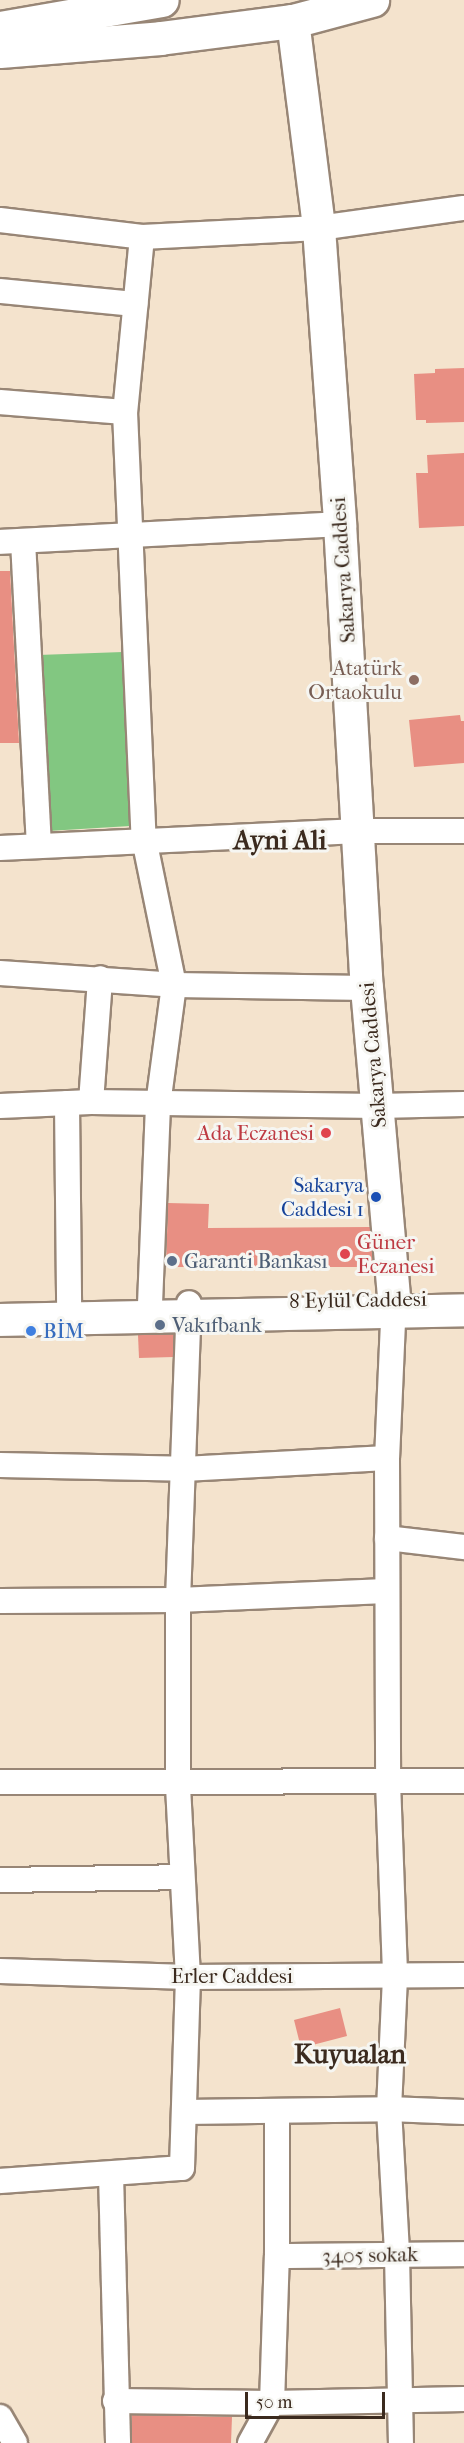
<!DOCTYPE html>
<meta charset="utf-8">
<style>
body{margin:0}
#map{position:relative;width:464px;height:2443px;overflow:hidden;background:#f4e3cd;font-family:"IM FELL French Canon",serif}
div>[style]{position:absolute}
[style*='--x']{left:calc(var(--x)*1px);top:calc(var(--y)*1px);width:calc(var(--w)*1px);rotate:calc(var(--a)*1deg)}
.green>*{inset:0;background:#82c781}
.building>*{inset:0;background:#e88f83}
.roads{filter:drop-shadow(2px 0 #988676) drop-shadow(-2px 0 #988676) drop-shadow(0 2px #988676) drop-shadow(0 -2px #988676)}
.minor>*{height:24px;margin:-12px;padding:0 12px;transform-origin:12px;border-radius:12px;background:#fff}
.major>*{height:32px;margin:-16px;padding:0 16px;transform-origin:16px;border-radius:16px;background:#fff}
.highway>*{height:33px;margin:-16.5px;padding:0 16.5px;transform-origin:16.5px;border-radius:16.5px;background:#fff}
.dots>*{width:16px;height:16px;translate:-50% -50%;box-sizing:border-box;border:3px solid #f6f6f2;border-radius:50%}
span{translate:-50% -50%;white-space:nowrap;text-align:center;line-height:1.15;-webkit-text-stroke:6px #f6f6f2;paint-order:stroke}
.street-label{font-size:21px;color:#3b2a1e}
.education-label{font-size:21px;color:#785e54}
.right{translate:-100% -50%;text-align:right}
.health-label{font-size:21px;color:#be3a42}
.left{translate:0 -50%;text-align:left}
.transit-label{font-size:21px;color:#164399}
.service-label{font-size:21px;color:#4e5e75}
.shop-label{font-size:21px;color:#366cbe}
.district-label{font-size:27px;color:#3b2a1e;font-weight:700}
.scale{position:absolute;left:245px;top:2392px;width:140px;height:27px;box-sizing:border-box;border:3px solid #3b2a1e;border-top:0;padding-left:8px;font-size:18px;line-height:21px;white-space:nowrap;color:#3b2a1e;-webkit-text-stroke:4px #f6f6f2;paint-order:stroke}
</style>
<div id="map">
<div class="green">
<div style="clip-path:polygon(123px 652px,130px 826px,48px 831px,38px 655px)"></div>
</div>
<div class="building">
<div style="clip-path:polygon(464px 368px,464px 422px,426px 423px,426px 420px,416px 420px,414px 374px,435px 373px,435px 369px)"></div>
<div style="clip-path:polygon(464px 453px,464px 526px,419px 528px,416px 473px,428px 473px,427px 455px)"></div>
<div style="clip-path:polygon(0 571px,10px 571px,19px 743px,0 743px)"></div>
<div style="clip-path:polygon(460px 715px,461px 721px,464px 721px,464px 763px,414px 767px,409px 720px)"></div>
<div style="clip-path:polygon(168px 1203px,209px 1204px,208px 1228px,370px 1227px,373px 1267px,166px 1267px)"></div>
<div style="clip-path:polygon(174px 1334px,173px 1357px,139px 1358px,138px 1335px)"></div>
<div style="clip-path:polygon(340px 2008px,347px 2036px,301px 2048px,294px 2020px)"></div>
<div style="clip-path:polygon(132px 2415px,232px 2417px,231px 2443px,132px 2443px)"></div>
</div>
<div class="roads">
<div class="minor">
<div style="--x:0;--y:220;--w:143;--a:6.8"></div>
<div style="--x:142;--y:237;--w:177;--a:-2.9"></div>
<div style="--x:319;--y:228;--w:146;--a:-7.9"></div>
<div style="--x:142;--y:237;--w:176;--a:95.5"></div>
<div style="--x:125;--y:412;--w:427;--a:87.5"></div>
<div style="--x:144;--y:839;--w:149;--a:78.4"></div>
<div style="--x:174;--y:985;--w:121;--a:97.6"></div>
<div style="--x:158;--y:1105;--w:199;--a:92.3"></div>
<div style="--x:0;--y:291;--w:136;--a:5.5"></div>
<div style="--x:0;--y:402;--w:125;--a:4.6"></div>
<div style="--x:23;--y:541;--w:305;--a:87"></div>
<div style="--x:0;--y:542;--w:340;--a:-3"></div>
<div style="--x:0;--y:848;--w:359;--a:-2.7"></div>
<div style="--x:359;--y:831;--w:105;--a:0"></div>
<div style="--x:0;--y:973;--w:174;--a:3.9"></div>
<div style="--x:174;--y:985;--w:193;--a:0.9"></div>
<div style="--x:91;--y:1102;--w:124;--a:-85.8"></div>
<div style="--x:67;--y:1103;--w:202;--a:89.4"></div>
<div style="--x:0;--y:1106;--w:91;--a:-2.5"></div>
<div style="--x:91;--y:1102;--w:287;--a:0.8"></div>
<div style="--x:378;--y:1106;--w:86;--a:-1.3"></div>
<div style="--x:394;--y:1299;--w:159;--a:92.5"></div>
<div style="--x:387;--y:1458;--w:324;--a:89.8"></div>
<div style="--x:388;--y:1782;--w:195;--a:87.9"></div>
<div style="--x:395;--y:1977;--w:132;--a:92.6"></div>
<div style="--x:389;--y:2109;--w:145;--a:86.8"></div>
<div style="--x:397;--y:2254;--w:189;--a:88.8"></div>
<div style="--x:0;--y:1465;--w:184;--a:1.2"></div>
<div style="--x:184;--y:1469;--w:203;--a:-3.1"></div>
<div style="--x:387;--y:1538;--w:78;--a:6.7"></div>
<div style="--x:0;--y:1601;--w:178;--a:-0.3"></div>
<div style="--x:178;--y:1600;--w:208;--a:-2.5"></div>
<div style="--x:0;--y:1782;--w:464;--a:-0.1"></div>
<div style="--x:0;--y:1880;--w:182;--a:-0.9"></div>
<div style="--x:0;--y:1971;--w:188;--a:1.8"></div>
<div style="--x:188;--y:1977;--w:276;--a:-0.4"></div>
<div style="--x:184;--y:2112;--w:205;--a:-0.8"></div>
<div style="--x:389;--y:2109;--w:75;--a:2.3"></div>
<div style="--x:111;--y:2174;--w:269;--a:88.5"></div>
<div style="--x:0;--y:2181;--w:182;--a:-4.1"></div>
<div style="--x:182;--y:2168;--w:191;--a:-88.2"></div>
<div style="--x:188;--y:1977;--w:193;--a:-93"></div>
<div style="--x:178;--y:1784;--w:184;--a:-90"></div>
<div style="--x:178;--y:1600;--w:297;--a:-87.9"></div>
<div style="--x:277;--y:2256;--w:187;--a:-0.6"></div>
<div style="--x:115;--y:2401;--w:157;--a:0.7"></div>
<div style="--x:272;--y:2403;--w:192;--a:-1.2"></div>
<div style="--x:0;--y:2417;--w:30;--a:60"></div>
<div style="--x:250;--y:2443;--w:46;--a:-61.2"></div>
<div style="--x:272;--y:2403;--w:147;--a:-88.1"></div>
<div style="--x:277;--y:2256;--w:145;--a:-90"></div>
</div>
<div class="major">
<div style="--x:293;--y:21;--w:209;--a:82.8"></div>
<div style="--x:319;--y:228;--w:297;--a:85.9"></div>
<div style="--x:340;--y:524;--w:465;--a:86.7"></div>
<div style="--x:367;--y:988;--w:312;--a:85"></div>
<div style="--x:0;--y:1320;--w:464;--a:-1.2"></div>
</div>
<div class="highway">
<div style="--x:0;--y:28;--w:164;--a:-9.8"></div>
<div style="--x:0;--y:51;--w:161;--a:-4.6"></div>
<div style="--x:160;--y:38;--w:134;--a:-7.3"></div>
<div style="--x:293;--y:21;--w:82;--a:-14.9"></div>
</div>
</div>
<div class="dots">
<div style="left:414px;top:680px;background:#8d6e63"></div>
<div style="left:326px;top:1133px;background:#e0444e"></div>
<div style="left:376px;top:1197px;background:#1a4fb4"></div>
<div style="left:345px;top:1254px;background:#e0444e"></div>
<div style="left:172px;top:1261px;background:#5c6f8a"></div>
<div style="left:160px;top:1325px;background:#5c6f8a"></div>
<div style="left:31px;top:1331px;background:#3f7fe0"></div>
</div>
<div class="street-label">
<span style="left:343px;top:570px;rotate:-94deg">Sakarya Caddesi</span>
<span style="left:373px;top:1055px;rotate:-95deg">Sakarya Caddesi</span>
<span style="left:358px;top:1300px;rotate:-1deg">8 Eylül Caddesi</span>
<span style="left:232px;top:1976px">Erler Caddesi</span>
<span style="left:370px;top:2255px;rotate:-1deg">3405 sokak</span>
</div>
<div class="education-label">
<span class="right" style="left:402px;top:680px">Atatürk<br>Ortaokulu</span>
</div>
<div class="health-label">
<span class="right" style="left:314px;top:1133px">Ada Eczanesi</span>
<span class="left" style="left:357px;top:1254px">Güner<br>Eczanesi</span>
</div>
<div class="transit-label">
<span class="right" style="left:364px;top:1197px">Sakarya<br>Caddesi 1</span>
</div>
<div class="service-label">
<span class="left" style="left:184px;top:1261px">Garanti Bankası</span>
<span class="left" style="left:172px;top:1325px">Vakıfbank</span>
</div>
<div class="shop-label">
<span class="left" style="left:43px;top:1331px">BİM</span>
</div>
<div class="district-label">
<span style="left:280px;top:841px">Ayni Ali</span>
<span style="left:350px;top:2055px">Kuyualan</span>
</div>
<div class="scale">50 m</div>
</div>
